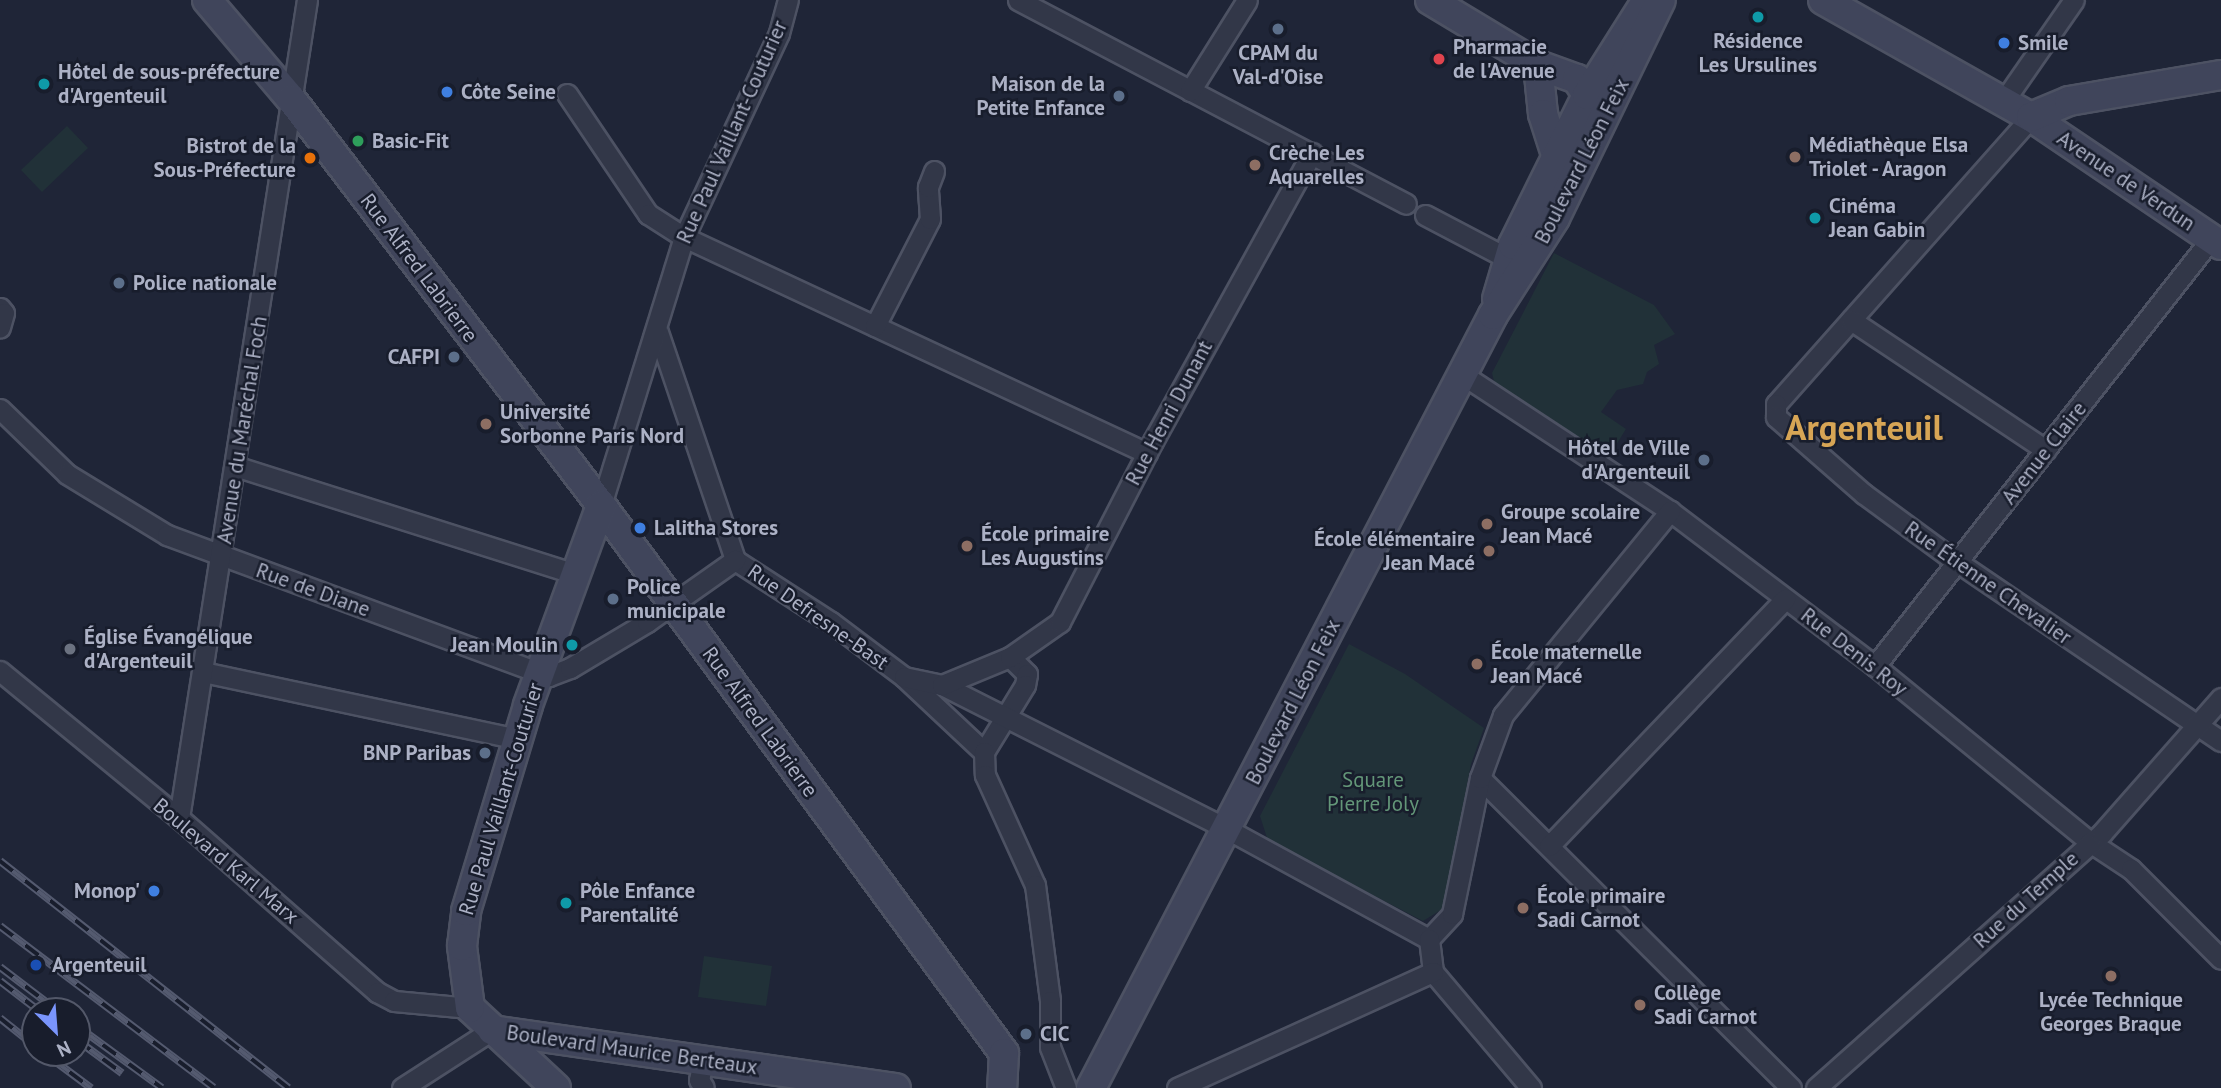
<!DOCTYPE html>
<meta charset="utf-8">
<style>
body{margin:0}
#map{position:relative;width:2221px;height:1088px;overflow:hidden;background:#1f2537;font-family:"PT Sans",sans-serif}
div>[style]{position:absolute}
[style*='--x']{left:calc(var(--x)*1px);top:calc(var(--y)*1px);width:calc(var(--w)*1px);rotate:calc(var(--a)*1deg)}
.green>*{inset:0;background:#213138}
.roads{filter:drop-shadow(2px 0 #4d5263) drop-shadow(-2px 0 #4d5263) drop-shadow(0 2px #4d5263) drop-shadow(0 -2px #4d5263)}
.street>*{height:19px;margin:-9.5px;padding:0 9.5px;transform-origin:9.5px;border-radius:9.5px;background:#323748}
.secondary>*{height:28px;margin:-14px;padding:0 14px;transform-origin:14px;border-radius:14px;background:#40455b}
.rail>*{height:8px;margin-top:-4px;transform-origin:0;background:repeating-linear-gradient(90deg,#181d2c 0 16px,#545a6f 0 32px);box-sizing:border-box;border-block:2px solid #545a6f}
.dots>*{width:19px;height:19px;translate:-50% -50%;box-sizing:border-box;border:4px solid #181d2c;border-radius:50%}
span{translate:-50% -50%;white-space:nowrap;text-align:center;line-height:1.15;-webkit-text-stroke:5px #181d2c;paint-order:stroke}
.poi-label{font-size:21px;color:#acb1c5;font-weight:700}
.left{translate:0 -50%;text-align:left}
.right{translate:-100% -50%;text-align:right}
.street-label{font-size:21px;color:#acb1c5}
.park-label{font-size:21px;color:#639678}
.town-label{font-size:35px;color:#d7a555;font-weight:700}
.north{position:absolute;left:21px;top:997px;width:70px;height:70px;box-sizing:border-box;background:#181d2c;border:2px solid #535869;border-radius:50%;rotate:155deg;font-size:19px;font-weight:700;line-height:28px;text-align:center;color:#acb1c5}
.north::after{content:'';display:block;margin:auto;width:24px;height:32px;background:#7a95fc;clip-path:polygon(50% 0,100% 100%,50% 72%,0 100%)}
</style>
<div id="map">
<div class="green">
<div style="clip-path:polygon(67px 126px,88px 148px,42px 192px,21px 170px)"></div>
<div style="clip-path:polygon(1554px 253px,1654px 305px,1675px 334px,1654px 345px,1659px 364px,1647px 372px,1643px 384px,1617px 390px,1601px 412px,1626px 429px,1608px 458px,1495px 385px,1492px 373px)"></div>
<div style="clip-path:polygon(1349px 644px,1405px 674px,1484px 728px,1471px 764px,1444px 908px,1423px 921px,1268px 841px,1260px 816px)"></div>
<div style="clip-path:polygon(704px 956px,772px 966px,766px 1006px,698px 997px)"></div>
</div>
<div class="roads">
<div class="street">
<div style="--x:1018;--y:0;--w:438;--a:27.7"></div>
<div style="--x:1190;--y:91;--w:107;--a:-57.9"></div>
<div style="--x:567;--y:94;--w:145;--a:56"></div>
<div style="--x:648;--y:214;--w:43;--a:32.6"></div>
<div style="--x:684;--y:237;--w:511;--a:25.01"></div>
<div style="--x:2003;--y:102;--w:124;--a:-55.2"></div>
<div style="--x:2031;--y:117;--w:384;--a:131.6"></div>
<div style="--x:1776;--y:404;--w:13;--a:90"></div>
<div style="--x:1776;--y:417;--w:117;--a:41.2"></div>
<div style="--x:1864;--y:494;--w:103;--a:36.3"></div>
<div style="--x:1947;--y:555;--w:331;--a:34.2"></div>
<div style="--x:1425;--y:215;--w:93;--a:27.7"></div>
<div style="--x:0;--y:308;--w:6;--a:51"></div>
<div style="--x:4;--y:313;--w:15;--a:106"></div>
<div style="--x:1851;--y:320;--w:234;--a:33.7"></div>
<div style="--x:875;--y:326;--w:120;--a:-62.8"></div>
<div style="--x:930;--y:219;--w:32;--a:-94"></div>
<div style="--x:928;--y:187;--w:17;--a:-69"></div>
<div style="--x:658;--y:332;--w:241;--a:71.3"></div>
<div style="--x:735;--y:560;--w:114;--a:32.9"></div>
<div style="--x:831;--y:622;--w:91;--a:37"></div>
<div style="--x:904;--y:677;--w:110;--a:43.2"></div>
<div style="--x:1463;--y:375;--w:248;--a:33.3"></div>
<div style="--x:1670;--y:511;--w:257;--a:37.1"></div>
<div style="--x:1875;--y:666;--w:278;--a:39.3"></div>
<div style="--x:2090;--y:842;--w:49;--a:33.4"></div>
<div style="--x:2131;--y:869;--w:127;--a:45"></div>
<div style="--x:0;--y:409;--w:93;--a:44.1"></div>
<div style="--x:67;--y:474;--w:117;--a:31.4"></div>
<div style="--x:167;--y:535;--w:407;--a:20.3"></div>
<div style="--x:549;--y:676;--w:22;--a:-21"></div>
<div style="--x:570;--y:668;--w:90;--a:-30.9"></div>
<div style="--x:647;--y:622;--w:108;--a:-35.2"></div>
<div style="--x:238;--y:467;--w:354;--a:17.6"></div>
<div style="--x:601;--y:505;--w:281;--a:-72.8"></div>
<div style="--x:684;--y:237;--w:225;--a:-65"></div>
<div style="--x:779;--y:33;--w:34;--a:-75"></div>
<div style="--x:1010;--y:657;--w:24;--a:45"></div>
<div style="--x:1027;--y:674;--w:11;--a:100"></div>
<div style="--x:1025;--y:685;--w:79;--a:121.5"></div>
<div style="--x:984;--y:752;--w:23;--a:88"></div>
<div style="--x:985;--y:775;--w:121;--a:65.6"></div>
<div style="--x:1035;--y:885;--w:117;--a:82.6"></div>
<div style="--x:1050;--y:1001;--w:46;--a:90"></div>
<div style="--x:1050;--y:1047;--w:44;--a:68.7"></div>
<div style="--x:1875;--y:666;--w:543;--a:-51.8"></div>
<div style="--x:0;--y:671;--w:232;--a:39.4"></div>
<div style="--x:179;--y:818;--w:264;--a:41.3"></div>
<div style="--x:377;--y:992;--w:19;--a:28"></div>
<div style="--x:394;--y:1001;--w:76;--a:5.3"></div>
<div style="--x:203;--y:672;--w:322;--a:12"></div>
<div style="--x:904;--y:677;--w:39;--a:12"></div>
<div style="--x:942;--y:685;--w:319;--a:26.8"></div>
<div style="--x:1227;--y:829;--w:230;--a:28.6"></div>
<div style="--x:942;--y:685;--w:74;--a:-22.4"></div>
<div style="--x:1010;--y:657;--w:61;--a:-35"></div>
<div style="--x:1060;--y:622;--w:203;--a:-62.8"></div>
<div style="--x:1153;--y:441;--w:329;--a:-61.1"></div>
<div style="--x:1480;--y:778;--w:439;--a:44.9"></div>
<div style="--x:179;--y:818;--w:828;--a:-81.11"></div>
<div style="--x:1549;--y:846;--w:342;--a:-46.3"></div>
<div style="--x:1429;--y:939;--w:34;--a:-47"></div>
<div style="--x:1452;--y:914;--w:139;--a:-78.4"></div>
<div style="--x:1480;--y:778;--w:67;--a:-69.9"></div>
<div style="--x:1503;--y:715;--w:264;--a:-50.7"></div>
<div style="--x:1429;--y:939;--w:33;--a:83"></div>
<div style="--x:1433;--y:972;--w:152;--a:49.8"></div>
<div style="--x:703;--y:1060;--w:20;--a:101"></div>
<div style="--x:699;--y:1080;--w:9;--a:58"></div>
<div style="--x:402;--y:1088;--w:107;--a:-32.8"></div>
<div style="--x:1177;--y:1088;--w:281;--a:-24.4"></div>
<div style="--x:1816;--y:1088;--w:383;--a:-41.7"></div>
<div style="--x:2102;--y:833;--w:180;--a:-48.6"></div>
</div>
<div class="secondary">
<div style="--x:207;--y:0;--w:130;--a:49.7"></div>
<div style="--x:291;--y:99;--w:511;--a:52.64"></div>
<div style="--x:601;--y:505;--w:680;--a:53.67"></div>
<div style="--x:1004;--y:1053;--w:35;--a:93"></div>
<div style="--x:1430;--y:0;--w:126;--a:31"></div>
<div style="--x:1538;--y:65;--w:41;--a:19.7"></div>
<div style="--x:1577;--y:79;--w:19;--a:58"></div>
<div style="--x:1587;--y:95;--w:17;--a:87"></div>
<div style="--x:1823;--y:0;--w:239;--a:29.4"></div>
<div style="--x:2031;--y:117;--w:229;--a:34"></div>
<div style="--x:1538;--y:65;--w:49;--a:84.2"></div>
<div style="--x:1543;--y:114;--w:46;--a:72.3"></div>
<div style="--x:2031;--y:117;--w:41;--a:-22.8"></div>
<div style="--x:2069;--y:101;--w:154;--a:-9.7"></div>
<div style="--x:1497;--y:299;--w:56;--a:-73.5"></div>
<div style="--x:1513;--y:245;--w:167;--a:-63.7"></div>
<div style="--x:1587;--y:95;--w:112;--a:-57.7"></div>
<div style="--x:492;--y:1030;--w:408;--a:8.2"></div>
<div style="--x:556;--y:1088;--w:117;--a:-137.1"></div>
<div style="--x:470;--y:1008;--w:63;--a:-97.4"></div>
<div style="--x:462;--y:946;--w:35;--a:-83"></div>
<div style="--x:466;--y:911;--w:215;--a:-73.2"></div>
<div style="--x:528;--y:705;--w:213;--a:-69.9"></div>
<div style="--x:1091;--y:1088;--w:871;--a:-62.52"></div>
<div style="--x:1493;--y:315;--w:115;--a:-57.4"></div>
<div style="--x:1555;--y:218;--w:242;--a:-64.1"></div>
</div>
</div>
<div class="rail">
<div style="--x:0;--y:861;--w:367;--a:38.2"></div>
<div style="--x:0;--y:926;--w:268;--a:37.1"></div>
<div style="--x:0;--y:967;--w:73;--a:37.2"></div>
<div style="--x:0;--y:981;--w:49;--a:37.6"></div>
<div style="--x:0;--y:1018;--w:45;--a:38.7"></div>
<div style="--x:77;--y:1026;--w:105;--a:36.1"></div>
<div style="--x:77;--y:1040;--w:56;--a:36.3"></div>
<div style="--x:44;--y:1053;--w:59;--a:36.7"></div>
</div>
<div class="dots">
<div style="left:1758px;top:17px;background:#0f9aa8"></div>
<div style="left:1278px;top:29px;background:#5c6f8a"></div>
<div style="left:2004px;top:43px;background:#3f7fe0"></div>
<div style="left:1439px;top:59px;background:#e0444e"></div>
<div style="left:44px;top:84px;background:#0f9aa8"></div>
<div style="left:447px;top:92px;background:#3f7fe0"></div>
<div style="left:1119px;top:96px;background:#5c6f8a"></div>
<div style="left:358px;top:141px;background:#2e9e5b"></div>
<div style="left:1795px;top:157px;background:#8d6e63"></div>
<div style="left:310px;top:158px;background:#e8710a"></div>
<div style="left:1255px;top:165px;background:#8d6e63"></div>
<div style="left:1815px;top:218px;background:#0f9aa8"></div>
<div style="left:119px;top:283px;background:#5c6f8a"></div>
<div style="left:454px;top:357px;background:#5c6f8a"></div>
<div style="left:486px;top:424px;background:#8d6e63"></div>
<div style="left:1704px;top:460px;background:#5c6f8a"></div>
<div style="left:1487px;top:524px;background:#8d6e63"></div>
<div style="left:640px;top:528px;background:#3f7fe0"></div>
<div style="left:967px;top:546px;background:#8d6e63"></div>
<div style="left:1489px;top:551px;background:#8d6e63"></div>
<div style="left:613px;top:599px;background:#5c6f8a"></div>
<div style="left:572px;top:645px;background:#0f9aa8"></div>
<div style="left:70px;top:649px;background:#6b7280"></div>
<div style="left:1477px;top:664px;background:#8d6e63"></div>
<div style="left:485px;top:753px;background:#5c6f8a"></div>
<div style="left:154px;top:891px;background:#3f7fe0"></div>
<div style="left:566px;top:903px;background:#0f9aa8"></div>
<div style="left:1523px;top:908px;background:#8d6e63"></div>
<div style="left:36px;top:965px;background:#1a4fb4"></div>
<div style="left:2111px;top:976px;background:#8d6e63"></div>
<div style="left:1640px;top:1005px;background:#8d6e63"></div>
<div style="left:1026px;top:1034px;background:#5c6f8a"></div>
</div>
<div class="poi-label">
<span style="left:1758px;top:53px">Résidence<br>Les Ursulines</span>
<span class="left" style="left:2018px;top:43px">Smile</span>
<span class="left" style="left:1453px;top:59px">Pharmacie<br>de l'Avenue</span>
<span style="left:1278px;top:65px">CPAM du<br>Val-d'Oise</span>
<span class="left" style="left:58px;top:84px">Hôtel de sous-préfecture<br>d'Argenteuil</span>
<span class="right" style="left:1105px;top:96px">Maison de la<br>Petite Enfance</span>
<span class="left" style="left:461px;top:92px">Côte Seine</span>
<span class="left" style="left:372px;top:141px">Basic-Fit</span>
<span class="left" style="left:1809px;top:157px">Médiathèque Elsa<br>Triolet - Aragon</span>
<span class="right" style="left:296px;top:158px">Bistrot de la<br>Sous-Préfecture</span>
<span class="left" style="left:1269px;top:165px">Crèche Les<br>Aquarelles</span>
<span class="left" style="left:1829px;top:218px">Cinéma<br>Jean Gabin</span>
<span class="left" style="left:133px;top:283px">Police nationale</span>
<span class="right" style="left:440px;top:357px">CAFPI</span>
<span class="left" style="left:500px;top:424px">Université<br>Sorbonne Paris Nord</span>
<span class="right" style="left:1690px;top:460px">Hôtel de Ville<br>d'Argenteuil</span>
<span class="left" style="left:1501px;top:524px">Groupe scolaire<br>Jean Macé</span>
<span class="left" style="left:654px;top:528px">Lalitha Stores</span>
<span class="left" style="left:981px;top:546px">École primaire<br>Les Augustins</span>
<span class="right" style="left:1475px;top:551px">École élémentaire<br>Jean Macé</span>
<span class="left" style="left:627px;top:599px">Police<br>municipale</span>
<span class="left" style="left:84px;top:649px">Église Évangélique<br>d'Argenteuil</span>
<span class="right" style="left:558px;top:645px">Jean Moulin</span>
<span class="left" style="left:1491px;top:664px">École maternelle<br>Jean Macé</span>
<span class="right" style="left:471px;top:753px">BNP Paribas</span>
<span class="right" style="left:140px;top:891px">Monop'</span>
<span class="left" style="left:580px;top:903px">Pôle Enfance<br>Parentalité</span>
<span class="left" style="left:1537px;top:908px">École primaire<br>Sadi Carnot</span>
<span class="left" style="left:52px;top:965px">Argenteuil</span>
<span class="left" style="left:1654px;top:1005px">Collège<br>Sadi Carnot</span>
<span style="left:2111px;top:1012px">Lycée Technique<br>Georges Braque</span>
<span class="left" style="left:1040px;top:1034px">CIC</span>
</div>
<div class="street-label">
<span style="left:732px;top:132px;rotate:-66deg">Rue Paul Vaillant-Couturier</span>
<span style="left:1582px;top:161px;rotate:-63deg">Boulevard Léon Feix</span>
<span style="left:2126px;top:181px;rotate:34deg">Avenue de Verdun</span>
<span style="left:419px;top:268px;rotate:53deg">Rue Alfred Labrierre</span>
<span style="left:1169px;top:413px;rotate:-62deg">Rue Henri Dunant</span>
<span style="left:242px;top:430px;rotate:-81deg">Avenue du Maréchal Foch</span>
<span style="left:2044px;top:453px;rotate:-52deg">Avenue Claire</span>
<span style="left:1988px;top:583px;rotate:35deg">Rue Étienne Chevalier</span>
<span style="left:313px;top:590px;rotate:20deg">Rue de Diane</span>
<span style="left:818px;top:617px;rotate:35deg">Rue Defresne-Bast</span>
<span style="left:1854px;top:652px;rotate:38deg">Rue Denis Roy</span>
<span style="left:1293px;top:702px;rotate:-63deg">Boulevard Léon Feix</span>
<span style="left:760px;top:722px;rotate:54deg">Rue Alfred Labrierre</span>
<span style="left:501px;top:799px;rotate:-73deg">Rue Paul Vaillant-Couturier</span>
<span style="left:226px;top:861px;rotate:40deg">Boulevard Karl Marx</span>
<span style="left:2026px;top:900px;rotate:-42deg">Rue du Temple</span>
<span style="left:632px;top:1050px;rotate:8deg">Boulevard Maurice Berteaux</span>
</div>
<div class="park-label">
<span style="left:1373px;top:792px">Square<br>Pierre Joly</span>
</div>
<div class="town-label">
<span style="left:1864px;top:427px">Argenteuil</span>
</div>
<div class="north">N</div>
</div>
